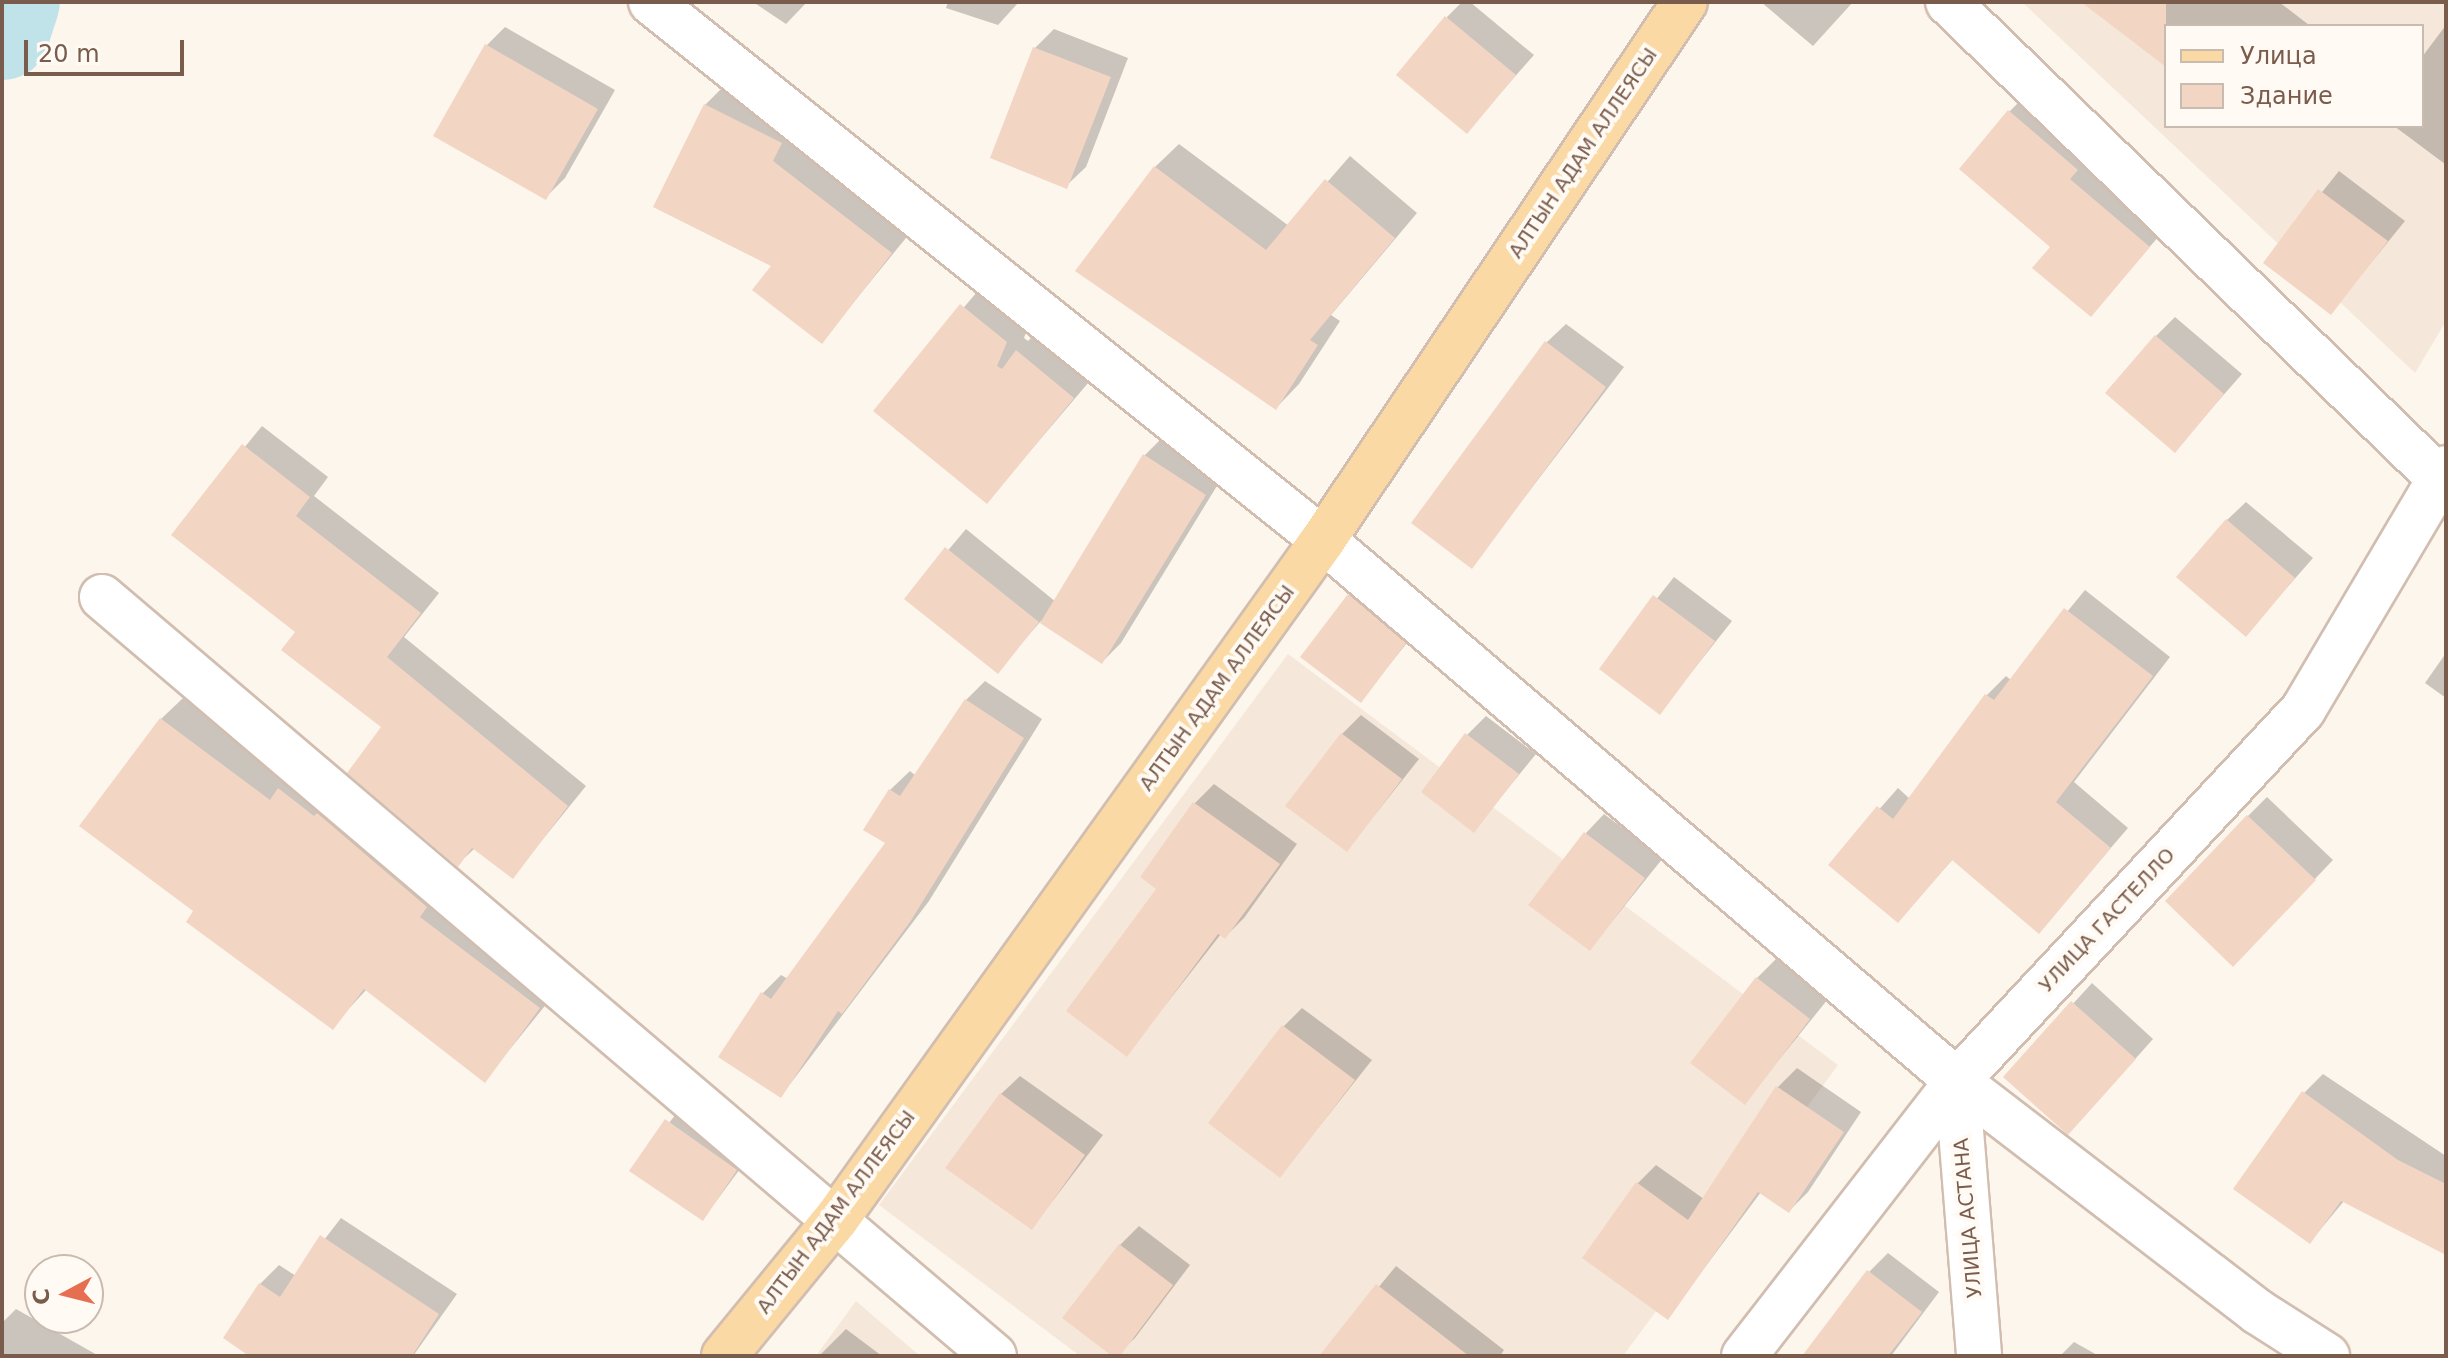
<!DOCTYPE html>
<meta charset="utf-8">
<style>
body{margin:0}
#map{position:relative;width:2448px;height:1358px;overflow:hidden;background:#fdf6ec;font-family:"DejaVu Sans",sans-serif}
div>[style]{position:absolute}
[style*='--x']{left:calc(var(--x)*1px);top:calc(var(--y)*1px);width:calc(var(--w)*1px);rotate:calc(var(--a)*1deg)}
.residential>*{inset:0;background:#f5e8da}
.shadow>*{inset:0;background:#0003}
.river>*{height:96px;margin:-48px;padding:0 48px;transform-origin:48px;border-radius:48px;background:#bfe3e8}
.building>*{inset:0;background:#f3d5c3}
.roads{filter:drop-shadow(2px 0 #d1beb0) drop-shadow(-2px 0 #d1beb0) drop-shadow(0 2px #d1beb0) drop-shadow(0 -2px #d1beb0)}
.street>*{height:44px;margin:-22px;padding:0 22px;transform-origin:22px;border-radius:22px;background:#fff}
.primary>*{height:44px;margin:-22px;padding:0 22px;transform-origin:22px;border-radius:22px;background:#fbd9a5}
span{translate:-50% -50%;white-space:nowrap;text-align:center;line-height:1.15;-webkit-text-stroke:8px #fffaf3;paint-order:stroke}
.street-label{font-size:20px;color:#7a5c4d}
.frame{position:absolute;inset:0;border:4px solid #7a5c4d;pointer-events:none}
.legend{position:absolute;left:2164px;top:24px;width:260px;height:104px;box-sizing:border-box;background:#fffaf3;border:2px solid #cabbb1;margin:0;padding:10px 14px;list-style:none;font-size:24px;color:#7a5c4d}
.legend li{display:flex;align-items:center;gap:16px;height:40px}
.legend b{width:40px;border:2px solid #cabbb1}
.north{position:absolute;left:24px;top:1254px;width:80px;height:80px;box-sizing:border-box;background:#fffaf3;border:2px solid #cabbb1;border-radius:50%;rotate:263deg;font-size:22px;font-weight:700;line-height:32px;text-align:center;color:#7a5c4d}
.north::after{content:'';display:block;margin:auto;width:28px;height:36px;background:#e76f51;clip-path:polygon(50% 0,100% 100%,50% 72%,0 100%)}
.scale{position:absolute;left:24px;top:40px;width:160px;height:36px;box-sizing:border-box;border:4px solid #7a5c4d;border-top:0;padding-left:10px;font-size:24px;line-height:28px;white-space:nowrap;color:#7a5c4d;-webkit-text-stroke:6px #fffaf3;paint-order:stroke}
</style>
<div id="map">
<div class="residential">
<div style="clip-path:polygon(evenodd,2022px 2px,2446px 2px,2446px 321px,2415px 373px,2022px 2px,2166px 26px,2422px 26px,2422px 126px,2166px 126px,2166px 26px)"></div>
<div style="clip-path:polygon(1288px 654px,1838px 1065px,1623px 1356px,1080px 1356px,879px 1205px)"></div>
<div style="clip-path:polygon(856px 1301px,920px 1356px,816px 1356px)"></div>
</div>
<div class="shadow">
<div style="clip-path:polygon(753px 2px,807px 2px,786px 24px)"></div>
<div style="clip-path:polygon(948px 2px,1019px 2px,998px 25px,946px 8px)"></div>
<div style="clip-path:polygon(1462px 2px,1470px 2px,1534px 55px,1467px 131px,1447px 17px)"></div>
<div style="clip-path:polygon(1761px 2px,1853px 2px,1813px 46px)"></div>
<div style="clip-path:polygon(2084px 2px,2279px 2px,2309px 25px,2166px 26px,2166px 65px)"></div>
<div style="clip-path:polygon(2446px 25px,2446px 163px,2445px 164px,2394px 126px,2422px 126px,2422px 57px)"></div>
<div style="clip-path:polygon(505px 27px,615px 90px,565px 178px,546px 197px,486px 46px)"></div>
<div style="clip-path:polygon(1054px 29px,1128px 58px,1086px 167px,1066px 186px,1035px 48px)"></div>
<div style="clip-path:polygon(724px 86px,910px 233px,822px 341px,774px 265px,705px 105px)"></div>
<div style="clip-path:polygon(2028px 93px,2167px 227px,2091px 314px,2053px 246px,2009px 112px)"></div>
<div style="clip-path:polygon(1179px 144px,1289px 226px,1350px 156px,1417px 213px,1331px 315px,1340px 321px,1299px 384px,1276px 408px,1155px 167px)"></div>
<div style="clip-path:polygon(2339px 171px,2405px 221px,2331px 312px,2266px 262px)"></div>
<div style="clip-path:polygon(989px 278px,1033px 314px,1024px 338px,1028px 341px,1045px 324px,1100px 369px,987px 502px,876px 410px)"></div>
<div style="clip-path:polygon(2175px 317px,2242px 374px,2175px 450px,2156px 336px)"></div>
<div style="clip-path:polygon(1566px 324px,1624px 367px,1472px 566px,1547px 342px)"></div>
<div style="clip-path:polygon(262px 426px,328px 477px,314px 496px,439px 593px,404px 637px,586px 786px,513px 876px,475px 848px,458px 864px,384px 727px,298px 632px,174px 534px)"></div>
<div style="clip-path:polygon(1164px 436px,1223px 476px,1121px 643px,1102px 662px,1041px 621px,997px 671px,907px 599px,966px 529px,1056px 602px,1145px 455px)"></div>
<div style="clip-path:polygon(2246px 502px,2313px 558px,2246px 634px,2227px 520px)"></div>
<div style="clip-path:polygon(1368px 576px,1423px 623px,1361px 700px,1349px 595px)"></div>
<div style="clip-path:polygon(1674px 577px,1732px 621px,1660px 712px,1602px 668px)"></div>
<div style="clip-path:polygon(2085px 590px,2170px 657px,2074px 782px,2128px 828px,2039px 931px,1954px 858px,1898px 921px,1831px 864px,1898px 788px,1910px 799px,1987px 695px,2006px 676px,2011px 680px)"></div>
<div style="clip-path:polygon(2446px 653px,2446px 698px,2425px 683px)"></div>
<div style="clip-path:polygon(985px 681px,1042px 719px,929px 901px,781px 1096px,762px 994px,781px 975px,788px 979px,888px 843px,890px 790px,910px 771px,916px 776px,966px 700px)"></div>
<div style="clip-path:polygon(183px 698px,561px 986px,485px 1080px,367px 989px,332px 1027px,196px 911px,161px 719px)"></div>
<div style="clip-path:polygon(1361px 715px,1419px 759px,1347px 850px,1342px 734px)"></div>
<div style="clip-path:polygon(1486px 716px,1536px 754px,1474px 830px,1467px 735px)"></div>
<div style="clip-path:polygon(1214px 784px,1297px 844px,1244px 918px,1225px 937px,1221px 934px,1127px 1054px,1159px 888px,1195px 803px)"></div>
<div style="clip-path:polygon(2267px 797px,2333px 860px,2252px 945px,2248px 816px)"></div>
<div style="clip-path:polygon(1604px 814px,1663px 858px,1590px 949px,1586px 833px)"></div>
<div style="clip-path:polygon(1776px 959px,1828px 999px,1745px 1102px,1757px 978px)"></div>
<div style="clip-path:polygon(2092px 983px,2153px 1039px,2087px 1113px,2006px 1077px)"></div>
<div style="clip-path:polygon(1302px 1008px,1372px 1060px,1280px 1176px,1283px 1027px)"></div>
<div style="clip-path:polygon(1797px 1068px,1861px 1112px,1808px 1192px,1789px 1211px,1761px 1192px,1668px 1317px,1637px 1184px,1656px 1165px,1704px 1199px,1778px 1087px)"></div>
<div style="clip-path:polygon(2323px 1074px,2446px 1156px,2446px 1253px,2344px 1201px,2310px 1242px,2304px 1093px)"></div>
<div style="clip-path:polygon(1020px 1076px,1103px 1135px,1032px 1228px,1001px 1094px)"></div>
<div style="clip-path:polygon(686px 1101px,754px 1150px,703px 1219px,632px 1171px)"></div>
<div style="clip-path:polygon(341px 1218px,457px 1294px,413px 1356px,253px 1356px,260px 1284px,279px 1265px,296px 1276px)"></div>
<div style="clip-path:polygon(1139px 1226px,1190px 1265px,1135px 1338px,1115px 1356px,1120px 1245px)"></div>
<div style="clip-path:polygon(1888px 1253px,1939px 1292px,1891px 1356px,1829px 1356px,1869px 1272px)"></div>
<div style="clip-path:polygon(1396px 1266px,1504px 1350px,1500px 1356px,1322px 1356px)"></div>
<div style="clip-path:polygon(16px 1309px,99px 1356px,2px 1356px,2px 1323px)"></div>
<div style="clip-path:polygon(846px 1329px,882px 1356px,819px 1356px)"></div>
<div style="clip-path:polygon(2074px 1342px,2099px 1356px,2060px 1356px)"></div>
</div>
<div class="river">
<div style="--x:2;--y:32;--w:32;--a:-72"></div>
</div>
<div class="building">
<div style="clip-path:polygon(2081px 2px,2166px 2px,2166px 67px)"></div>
<div style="clip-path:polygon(1445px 16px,1516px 75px,1467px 134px,1396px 75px)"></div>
<div style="clip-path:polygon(485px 44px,598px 109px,546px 200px,433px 136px)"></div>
<div style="clip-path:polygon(1033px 47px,1111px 77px,1067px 189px,990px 158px)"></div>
<div style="clip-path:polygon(704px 104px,782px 143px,773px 161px,892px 253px,822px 344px,752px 290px,771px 266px,653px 207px)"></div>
<div style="clip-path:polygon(2008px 110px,2078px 170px,2070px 179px,2150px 247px,2091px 317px,2032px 268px,2050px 247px,1959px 169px)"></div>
<div style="clip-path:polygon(1154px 166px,1266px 250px,1325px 179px,1395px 238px,1310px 340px,1318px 345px,1276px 410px,1075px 271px)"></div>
<div style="clip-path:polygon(2318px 189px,2388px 241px,2331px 315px,2263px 263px)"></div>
<div style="clip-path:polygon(960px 304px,1007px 342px,997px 366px,1002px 369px,1016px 350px,1074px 398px,987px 504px,873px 411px)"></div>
<div style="clip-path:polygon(2155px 335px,2224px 394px,2175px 453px,2105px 393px)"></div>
<div style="clip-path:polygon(1545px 341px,1606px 387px,1472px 569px,1411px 523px)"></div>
<div style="clip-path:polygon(242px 444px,310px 497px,296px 516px,421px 613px,387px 657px,568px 806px,513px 879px,472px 848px,458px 867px,347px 773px,381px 727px,281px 650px,295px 632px,171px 535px)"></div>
<div style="clip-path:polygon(1143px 454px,1206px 495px,1102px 664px,1040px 623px)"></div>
<div style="clip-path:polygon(2226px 519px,2295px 578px,2246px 637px,2176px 577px)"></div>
<div style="clip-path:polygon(945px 547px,1039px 622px,998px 674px,904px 599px)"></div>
<div style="clip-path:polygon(1348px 594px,1406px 643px,1361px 703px,1300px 657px)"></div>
<div style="clip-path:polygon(1653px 595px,1715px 641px,1660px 715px,1599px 669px)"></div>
<div style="clip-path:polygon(2064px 608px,2153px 676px,2056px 802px,2111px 848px,2039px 934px,1952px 860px,1898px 923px,1828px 865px,1877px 806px,1893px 819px,1985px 694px,1994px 700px)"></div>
<div style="clip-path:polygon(965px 699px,1024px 738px,910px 922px,842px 1014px,838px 1011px,781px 1098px,718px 1057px,761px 992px,771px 999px,885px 843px,863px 830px,889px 789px,900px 796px)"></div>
<div style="clip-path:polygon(160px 718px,270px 800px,278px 788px,314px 816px,317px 813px,427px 907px,420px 917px,540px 1008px,485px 1083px,364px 989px,333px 1030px,186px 922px,193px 911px,79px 826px)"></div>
<div style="clip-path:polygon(1341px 733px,1402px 779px,1347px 852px,1285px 806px)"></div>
<div style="clip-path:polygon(1465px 733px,1519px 774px,1474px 833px,1421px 792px)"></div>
<div style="clip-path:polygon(1193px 802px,1280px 864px,1225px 939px,1218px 934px,1127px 1057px,1066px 1011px,1156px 889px,1140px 877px)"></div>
<div style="clip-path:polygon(2247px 815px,2316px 880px,2233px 967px,2165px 901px)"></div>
<div style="clip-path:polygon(1584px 832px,1645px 878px,1590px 951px,1528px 905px)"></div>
<div style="clip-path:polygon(1756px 977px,1810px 1019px,1745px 1105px,1690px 1063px)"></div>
<div style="clip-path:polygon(2071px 1001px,2136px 1059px,2068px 1135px,2003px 1077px)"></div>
<div style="clip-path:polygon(1282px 1025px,1355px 1080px,1280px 1178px,1208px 1123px)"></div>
<div style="clip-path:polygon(1776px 1086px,1844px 1132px,1789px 1213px,1758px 1192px,1668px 1320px,1582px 1258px,1636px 1182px,1688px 1220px)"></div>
<div style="clip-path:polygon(2302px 1091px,2398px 1160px,2446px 1184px,2446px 1255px,2341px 1201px,2310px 1244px,2233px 1189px)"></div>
<div style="clip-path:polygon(1000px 1093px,1085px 1155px,1032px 1230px,945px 1168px)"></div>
<div style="clip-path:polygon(665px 1119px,737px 1170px,703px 1221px,629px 1171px)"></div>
<div style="clip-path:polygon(320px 1235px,439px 1314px,412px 1356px,249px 1356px,223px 1338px,259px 1283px,280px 1297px)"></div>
<div style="clip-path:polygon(1119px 1244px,1173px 1285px,1120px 1356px,1112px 1356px,1062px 1318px)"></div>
<div style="clip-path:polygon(1867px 1270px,1922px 1312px,1888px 1356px,1802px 1356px)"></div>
<div style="clip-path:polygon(1376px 1284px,1469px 1356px,1319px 1356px)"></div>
</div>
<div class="roads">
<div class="street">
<div style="--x:651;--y:2;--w:861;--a:38.68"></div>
<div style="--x:1323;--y:540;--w:833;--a:40.47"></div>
<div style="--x:1957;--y:1081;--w:379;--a:37.5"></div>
<div style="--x:2258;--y:1312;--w:82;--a:32.5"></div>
<div style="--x:1948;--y:2;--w:694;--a:44.12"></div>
<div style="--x:102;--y:597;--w:1171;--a:40.39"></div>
<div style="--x:1957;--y:1081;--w:276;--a:85.4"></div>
<div style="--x:1744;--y:1356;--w:348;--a:-52.2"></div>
<div style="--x:1957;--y:1081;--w:507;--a:-47"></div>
<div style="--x:2303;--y:710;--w:281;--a:-59.4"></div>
</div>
<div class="primary">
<div style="--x:724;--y:1356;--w:178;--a:-50.7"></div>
<div style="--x:837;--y:1218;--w:834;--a:-54.37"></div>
<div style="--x:1323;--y:540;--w:648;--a:-56.06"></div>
</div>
</div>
<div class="street-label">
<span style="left:1583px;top:153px;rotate:-56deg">АЛТЫН АДАМ АЛЛЕЯСЫ</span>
<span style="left:1217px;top:688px;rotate:-54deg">АЛТЫН АДАМ АЛЛЕЯСЫ</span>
<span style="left:2107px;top:920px;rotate:-47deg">УЛИЦА ГАСТЕЛЛО</span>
<span style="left:836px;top:1212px;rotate:-53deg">АЛТЫН АДАМ АЛЛЕЯСЫ</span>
<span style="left:1968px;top:1218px;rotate:-95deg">УЛИЦА АСТАНА</span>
</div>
<div class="frame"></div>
<ul class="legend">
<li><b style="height:10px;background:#fbd9a5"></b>Улица</li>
<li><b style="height:22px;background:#f3d5c3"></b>Здание</li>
</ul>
<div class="north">С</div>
<div class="scale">20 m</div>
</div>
